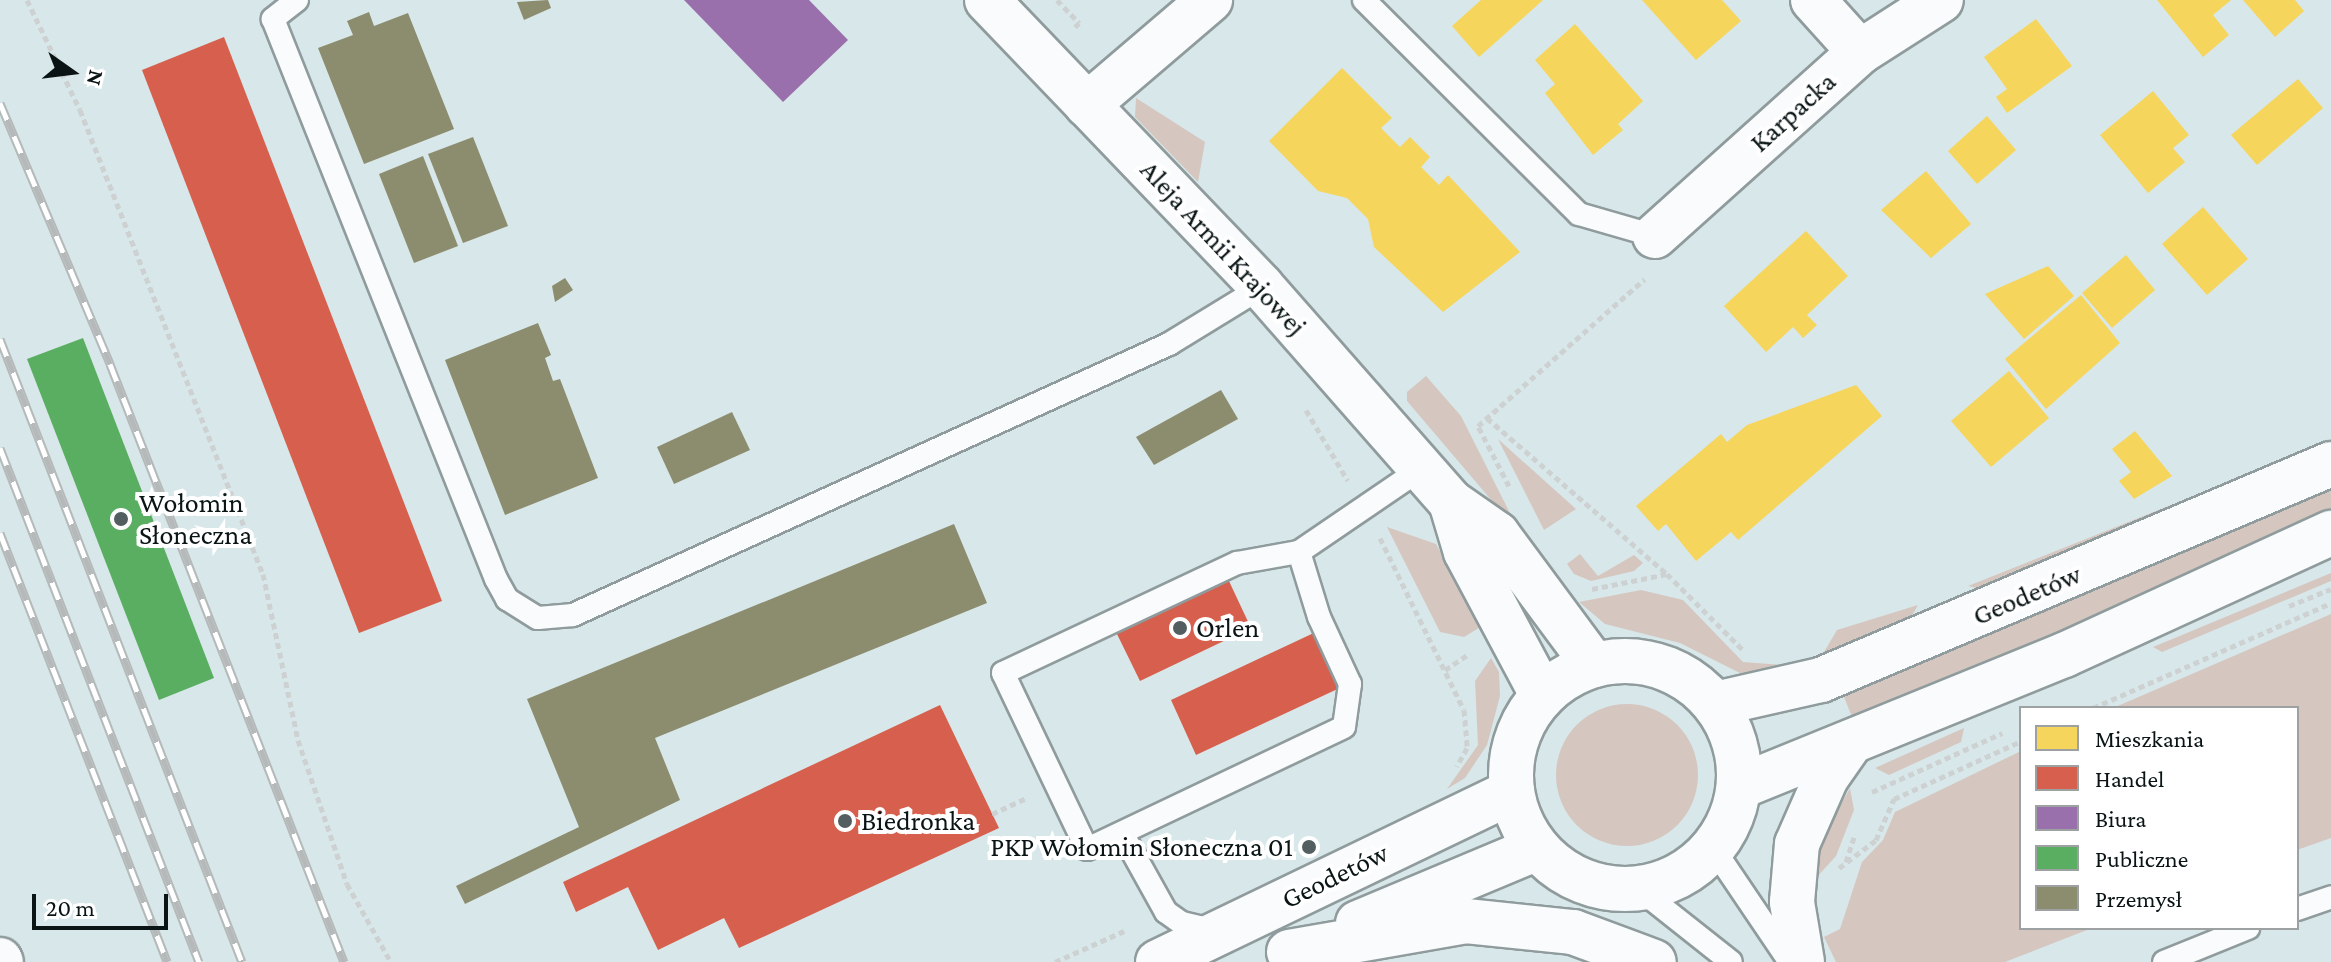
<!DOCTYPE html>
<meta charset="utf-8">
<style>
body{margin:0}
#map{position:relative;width:2331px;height:962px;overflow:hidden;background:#d8e7e9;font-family:"Crimson Pro",serif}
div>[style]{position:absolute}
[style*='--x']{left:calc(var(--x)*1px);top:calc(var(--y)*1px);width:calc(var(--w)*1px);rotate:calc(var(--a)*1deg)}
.green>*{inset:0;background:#d5c7c0}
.round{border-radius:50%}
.homes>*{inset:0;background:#f6d55c}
.shops>*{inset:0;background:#d6604d}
.offices>*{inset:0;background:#9970ab}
.public>*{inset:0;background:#5aae61}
.industry>*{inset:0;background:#8c8c6e}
.path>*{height:5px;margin-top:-2.5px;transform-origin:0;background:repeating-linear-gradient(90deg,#cdd1d1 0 6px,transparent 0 10px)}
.roads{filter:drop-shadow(2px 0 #8f9b9c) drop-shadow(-2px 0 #8f9b9c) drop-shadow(0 2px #8f9b9c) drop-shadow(0 -2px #8f9b9c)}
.lane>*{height:22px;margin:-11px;padding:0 11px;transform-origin:11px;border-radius:11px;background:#f9fbfc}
.street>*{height:44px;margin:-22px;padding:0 22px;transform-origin:22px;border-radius:22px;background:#f9fbfc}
.secondary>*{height:44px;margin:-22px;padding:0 22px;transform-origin:22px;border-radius:22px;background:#f9fbfc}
.secondary>.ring{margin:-22px;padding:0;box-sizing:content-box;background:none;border:44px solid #f9fbfc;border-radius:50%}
.rail>*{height:9px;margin-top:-4.5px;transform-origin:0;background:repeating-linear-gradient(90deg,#fff 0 18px,#b5b9b9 0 36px);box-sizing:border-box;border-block:2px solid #b5b9b9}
.dots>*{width:22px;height:22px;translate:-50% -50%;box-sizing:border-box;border:4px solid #fff;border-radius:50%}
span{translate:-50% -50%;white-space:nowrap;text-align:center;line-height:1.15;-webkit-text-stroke:8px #fff;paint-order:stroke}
.street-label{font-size:28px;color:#0a1415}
.poi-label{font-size:28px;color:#0a1415}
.left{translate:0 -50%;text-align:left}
.right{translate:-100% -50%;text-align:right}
.legend{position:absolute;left:2019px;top:706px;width:280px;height:224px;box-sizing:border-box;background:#fff;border:2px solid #9da1a1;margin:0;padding:10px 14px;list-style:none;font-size:24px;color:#0a1415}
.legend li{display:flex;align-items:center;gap:16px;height:40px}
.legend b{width:40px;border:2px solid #9da1a1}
.north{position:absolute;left:32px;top:32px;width:80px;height:80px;-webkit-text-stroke:6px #fff;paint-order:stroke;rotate:104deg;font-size:22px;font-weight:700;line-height:32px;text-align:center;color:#0a1415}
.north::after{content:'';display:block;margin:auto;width:28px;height:36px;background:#0a1415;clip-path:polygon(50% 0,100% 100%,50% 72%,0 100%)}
.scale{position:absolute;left:32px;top:894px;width:136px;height:36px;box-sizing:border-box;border:4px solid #0a1415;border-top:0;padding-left:10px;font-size:24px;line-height:28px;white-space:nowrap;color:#0a1415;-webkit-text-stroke:6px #fff;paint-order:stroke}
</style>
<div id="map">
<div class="green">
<div style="clip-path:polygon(1136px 98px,1205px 142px,1198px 182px,1135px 117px)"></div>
<div style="clip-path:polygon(1426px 376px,1461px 416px,1521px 535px,1407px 401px,1407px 392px)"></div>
<div style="clip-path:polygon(1498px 439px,1576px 509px,1544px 530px)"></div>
<div style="clip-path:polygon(2331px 485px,2331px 518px,1852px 717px,1842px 692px)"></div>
<div style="clip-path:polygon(2188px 502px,1991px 591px,1968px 586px,2171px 505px)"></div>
<div style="clip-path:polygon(1387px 527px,1436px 544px,1482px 626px,1464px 637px,1440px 632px)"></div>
<div style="clip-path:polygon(1580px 554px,1598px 576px,1634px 555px,1643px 563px,1634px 571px,1591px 581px,1574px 574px,1567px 564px)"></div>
<div style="clip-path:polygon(2331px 573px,2331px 581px,2162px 652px,2153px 647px)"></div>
<div style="clip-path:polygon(1641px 590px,1683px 600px,1743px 662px,1797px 666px,1746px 676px,1680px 643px,1605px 624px,1579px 602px)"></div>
<div style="clip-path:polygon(1918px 605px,1909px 621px,1827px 658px,1824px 652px,1837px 630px)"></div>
<div style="clip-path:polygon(2331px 614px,2331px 838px,2297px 850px,2297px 708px,2113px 708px)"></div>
<div style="clip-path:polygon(1491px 658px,1499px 672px,1500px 696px,1487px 745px,1465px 778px,1447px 789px,1478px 745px,1475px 681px)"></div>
<div class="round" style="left:1556px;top:704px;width:142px;height:142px"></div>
<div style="clip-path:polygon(1964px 728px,1961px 742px,1889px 775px,1875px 768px)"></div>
<div style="clip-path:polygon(2021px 751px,2021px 928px,2092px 928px,2005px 962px,1836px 962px,1824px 937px,1840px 929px,1862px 862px,1883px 840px,1895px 812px)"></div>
<div style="clip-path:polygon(1850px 788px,1854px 810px,1836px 856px,1816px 878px,1819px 843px)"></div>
</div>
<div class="homes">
<div style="clip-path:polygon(1481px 0,1543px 0,1479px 57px,1452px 26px)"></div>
<div style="clip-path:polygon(1642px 0,1722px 0,1741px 21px,1696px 60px)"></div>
<div style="clip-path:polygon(2157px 0,2231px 0,2213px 15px,2229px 35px,2203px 57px)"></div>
<div style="clip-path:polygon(2243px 0,2295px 0,2304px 11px,2275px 37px)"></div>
<div style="clip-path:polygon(2036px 19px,2072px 66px,2007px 113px,1996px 97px,2007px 89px,1984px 57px)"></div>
<div style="clip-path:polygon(1575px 24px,1643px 101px,1618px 124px,1623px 130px,1593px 155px,1545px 93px,1555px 84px,1535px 60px)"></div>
<div style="clip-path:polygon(1342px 68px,1392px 118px,1381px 128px,1400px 147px,1410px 137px,1430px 157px,1421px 167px,1439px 185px,1448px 175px,1520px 252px,1443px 312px,1374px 247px,1368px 219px,1347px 198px,1318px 191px,1269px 141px)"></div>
<div style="clip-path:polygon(2298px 79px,2323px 108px,2257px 165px,2231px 135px)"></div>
<div style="clip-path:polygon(2153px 91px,2189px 135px,2173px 148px,2185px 162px,2148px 193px,2100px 135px)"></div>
<div style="clip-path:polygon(1987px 116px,2016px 150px,1977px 184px,1948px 151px)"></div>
<div style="clip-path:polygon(1926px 171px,1971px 224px,1931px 258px,1881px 210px)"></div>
<div style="clip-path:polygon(2203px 207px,2248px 259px,2207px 295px,2162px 244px)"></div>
<div style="clip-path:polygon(1806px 231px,1848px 276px,1807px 315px,1817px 325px,1803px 338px,1793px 327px,1766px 352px,1724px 306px)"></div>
<div style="clip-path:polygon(2126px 255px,2155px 290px,2112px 328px,2082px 293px)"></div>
<div style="clip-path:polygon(2048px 266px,2074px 296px,2024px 339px,1985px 294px)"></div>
<div style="clip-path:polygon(2081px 295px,2120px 343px,2046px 409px,2005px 359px)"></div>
<div style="clip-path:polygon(2009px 371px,2049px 418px,1991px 467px,1951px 421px)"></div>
<div style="clip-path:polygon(1856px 385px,1882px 416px,1738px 540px,1731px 532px,1696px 561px,1666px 524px,1658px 531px,1636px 506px,1721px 434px,1727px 442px,1747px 425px)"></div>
<div style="clip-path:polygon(2135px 431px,2172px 476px,2134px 499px,2119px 481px,2131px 472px,2112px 449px)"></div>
</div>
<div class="shops">
<div style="clip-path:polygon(224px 37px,442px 601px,359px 633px,142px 70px)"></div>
<div style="clip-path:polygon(1228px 579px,1251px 628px,1140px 681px,1116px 632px)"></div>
<div style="clip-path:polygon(1318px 631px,1344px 686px,1196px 755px,1171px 700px)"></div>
<div style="clip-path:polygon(940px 705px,999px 828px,739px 948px,724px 918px,658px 950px,628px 887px,576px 912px,563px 882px)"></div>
</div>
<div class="offices">
<div style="clip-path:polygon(684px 0,809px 0,848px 40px,783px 102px)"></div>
</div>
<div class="public">
<div style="clip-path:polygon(83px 338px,214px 678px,159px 700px,27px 359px)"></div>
</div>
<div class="industry">
<div style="clip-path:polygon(548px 0,551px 8px,524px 20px,517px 2px)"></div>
<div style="clip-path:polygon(369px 12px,374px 26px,408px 13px,454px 129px,364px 164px,318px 48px,353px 35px,347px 21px)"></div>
<div style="clip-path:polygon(473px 137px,508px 226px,463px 243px,428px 154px)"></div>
<div style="clip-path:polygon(423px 156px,458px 246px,414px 263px,379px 174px)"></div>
<div style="clip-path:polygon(565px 278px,573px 290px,555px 302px,552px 286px)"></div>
<div style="clip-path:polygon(538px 323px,551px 355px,545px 358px,553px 381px,560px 379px,598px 478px,505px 515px,445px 360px)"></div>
<div style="clip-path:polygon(1221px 390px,1238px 419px,1154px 465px,1136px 437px)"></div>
<div style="clip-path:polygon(732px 412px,750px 450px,674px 484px,657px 447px)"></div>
<div style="clip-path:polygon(954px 524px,987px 603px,655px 738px,680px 800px,465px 904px,456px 886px,579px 827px,527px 699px)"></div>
</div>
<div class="path">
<div style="--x:27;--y:0;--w:122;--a:64.3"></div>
<div style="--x:80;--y:110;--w:499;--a:68.5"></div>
<div style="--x:263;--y:574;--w:170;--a:78.1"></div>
<div style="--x:298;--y:740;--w:152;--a:71.2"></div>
<div style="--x:347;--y:884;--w:90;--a:60.6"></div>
<div style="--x:1057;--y:0;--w:32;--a:46"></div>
<div style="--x:1079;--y:23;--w:7;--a:135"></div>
<div style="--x:1306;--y:410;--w:82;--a:59.4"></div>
<div style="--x:1487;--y:418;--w:238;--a:40.9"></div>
<div style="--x:1509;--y:486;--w:68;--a:-117.3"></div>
<div style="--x:1478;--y:426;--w:222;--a:-41.4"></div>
<div style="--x:1380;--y:538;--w:191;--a:64"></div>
<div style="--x:1464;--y:710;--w:38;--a:85"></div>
<div style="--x:1467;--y:748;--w:21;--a:119"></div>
<div style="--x:1592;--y:589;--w:76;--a:-11.3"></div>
<div style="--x:1667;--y:574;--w:109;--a:45"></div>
<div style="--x:2289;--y:606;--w:45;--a:-22"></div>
<div style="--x:1445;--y:670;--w:30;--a:-34"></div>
<div style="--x:2093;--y:708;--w:260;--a:-23.8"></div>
<div style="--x:1872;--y:792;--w:143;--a:-24.4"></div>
<div style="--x:992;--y:814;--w:38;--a:-25"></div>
<div style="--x:1846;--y:862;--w:29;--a:-72"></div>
<div style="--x:1839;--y:868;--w:46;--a:-37.1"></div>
<div style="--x:1876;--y:840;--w:45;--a:-66.3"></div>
<div style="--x:1894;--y:799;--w:140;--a:-24.5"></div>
<div style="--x:1055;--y:962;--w:76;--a:-24.2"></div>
</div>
<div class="roads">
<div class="lane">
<div style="--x:297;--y:0;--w:31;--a:142"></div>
<div style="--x:273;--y:19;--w:603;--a:68.29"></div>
<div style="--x:496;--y:579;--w:23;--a:61"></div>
<div style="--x:507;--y:599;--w:36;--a:32"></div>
<div style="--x:538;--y:618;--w:35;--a:-5"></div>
<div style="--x:573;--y:615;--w:655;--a:-24.45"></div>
<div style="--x:1169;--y:344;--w:109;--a:-31.5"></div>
<div style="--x:1364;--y:0;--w:303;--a:44.9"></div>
<div style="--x:1579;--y:214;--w:79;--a:16.1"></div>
<div style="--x:1299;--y:552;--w:68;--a:72.9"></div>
<div style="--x:1319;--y:617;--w:74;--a:65.2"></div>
<div style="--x:1350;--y:684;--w:43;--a:97.9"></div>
<div style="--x:1344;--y:727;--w:284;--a:154.6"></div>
<div style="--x:1087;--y:849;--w:195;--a:-115.5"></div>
<div style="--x:1003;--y:673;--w:259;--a:-25.2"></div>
<div style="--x:1237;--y:563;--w:63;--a:-10.1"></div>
<div style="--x:1299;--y:552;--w:149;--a:-34.3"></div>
<div style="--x:1122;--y:833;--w:90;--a:60.9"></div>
<div style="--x:1166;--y:912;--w:19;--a:35"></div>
<div style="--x:1182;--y:923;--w:35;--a:13"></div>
<div style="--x:1713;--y:848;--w:138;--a:56"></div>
<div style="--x:1639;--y:889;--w:117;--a:38.4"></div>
<div style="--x:2297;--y:909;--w:36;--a:-19"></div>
<div style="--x:2164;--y:962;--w:91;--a:-22"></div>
</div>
<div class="street">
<div style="--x:1813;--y:0;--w:70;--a:47.9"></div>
<div style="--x:1087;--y:105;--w:162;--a:-40.5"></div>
<div style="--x:1655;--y:236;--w:275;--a:-41.9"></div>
<div style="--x:1860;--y:52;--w:96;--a:-32.7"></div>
<div style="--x:0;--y:960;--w:2;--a:63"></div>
</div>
<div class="secondary">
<div style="--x:987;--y:0;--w:397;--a:46.2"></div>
<div style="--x:1262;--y:287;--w:286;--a:48.7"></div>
<div style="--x:1451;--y:502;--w:56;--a:34.8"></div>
<div style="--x:1497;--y:534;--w:163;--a:53.5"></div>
<div style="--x:1451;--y:502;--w:52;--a:73.3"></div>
<div style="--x:1466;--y:552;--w:163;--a:61.9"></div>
<div class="ring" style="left:1511px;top:661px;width:184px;height:184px"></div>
<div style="--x:1715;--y:704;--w:109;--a:-12.8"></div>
<div style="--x:1821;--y:680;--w:554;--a:-22.95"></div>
<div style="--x:1739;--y:787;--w:351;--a:-22.1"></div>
<div style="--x:2064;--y:655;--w:294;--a:-24.6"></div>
<div style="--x:1358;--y:923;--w:194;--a:-22.7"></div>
<div style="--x:1289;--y:952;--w:180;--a:-9.9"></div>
<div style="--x:1466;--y:921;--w:108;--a:5.9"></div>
<div style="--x:1573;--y:932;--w:86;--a:20.3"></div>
<div style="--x:1158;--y:962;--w:393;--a:-25.7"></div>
<div style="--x:1802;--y:962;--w:61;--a:-99.5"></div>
<div style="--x:1792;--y:902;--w:58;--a:-85.1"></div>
<div style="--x:1797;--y:844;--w:72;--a:-66.3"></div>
<div style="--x:1826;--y:778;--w:40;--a:-55.1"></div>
</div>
</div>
<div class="rail">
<div style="--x:0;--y:103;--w:283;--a:67.1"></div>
<div style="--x:110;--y:364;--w:642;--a:68.63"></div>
<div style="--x:0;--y:339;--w:668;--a:68.77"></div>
<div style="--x:0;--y:448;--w:551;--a:68.84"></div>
<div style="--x:0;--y:533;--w:460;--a:68.7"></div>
</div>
<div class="dots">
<div style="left:121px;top:519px;background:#525e5f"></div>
<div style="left:1180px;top:628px;background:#525e5f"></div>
<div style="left:845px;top:821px;background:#525e5f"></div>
<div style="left:1309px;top:847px;background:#525e5f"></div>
</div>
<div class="street-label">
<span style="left:1793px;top:112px;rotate:-42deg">Karpacka</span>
<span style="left:1223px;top:248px;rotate:47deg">Aleja Armii Krajowej</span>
<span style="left:2027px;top:595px;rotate:-23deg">Geodetów</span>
<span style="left:1335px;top:876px;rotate:-26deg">Geodetów</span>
</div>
<div class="poi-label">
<span class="left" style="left:139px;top:519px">Wołomin<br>Słoneczna</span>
<span class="left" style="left:1196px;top:628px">Orlen</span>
<span class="left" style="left:861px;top:821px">Biedronka</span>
<span class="right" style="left:1293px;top:847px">PKP Wołomin Słoneczna 01</span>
</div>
<ul class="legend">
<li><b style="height:22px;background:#f6d55c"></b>Mieszkania</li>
<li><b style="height:22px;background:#d6604d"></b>Handel</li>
<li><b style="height:22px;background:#9970ab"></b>Biura</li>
<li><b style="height:22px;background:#5aae61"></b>Publiczne</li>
<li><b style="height:22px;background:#8c8c6e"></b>Przemysł</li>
</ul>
<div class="north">N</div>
<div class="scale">20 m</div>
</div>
